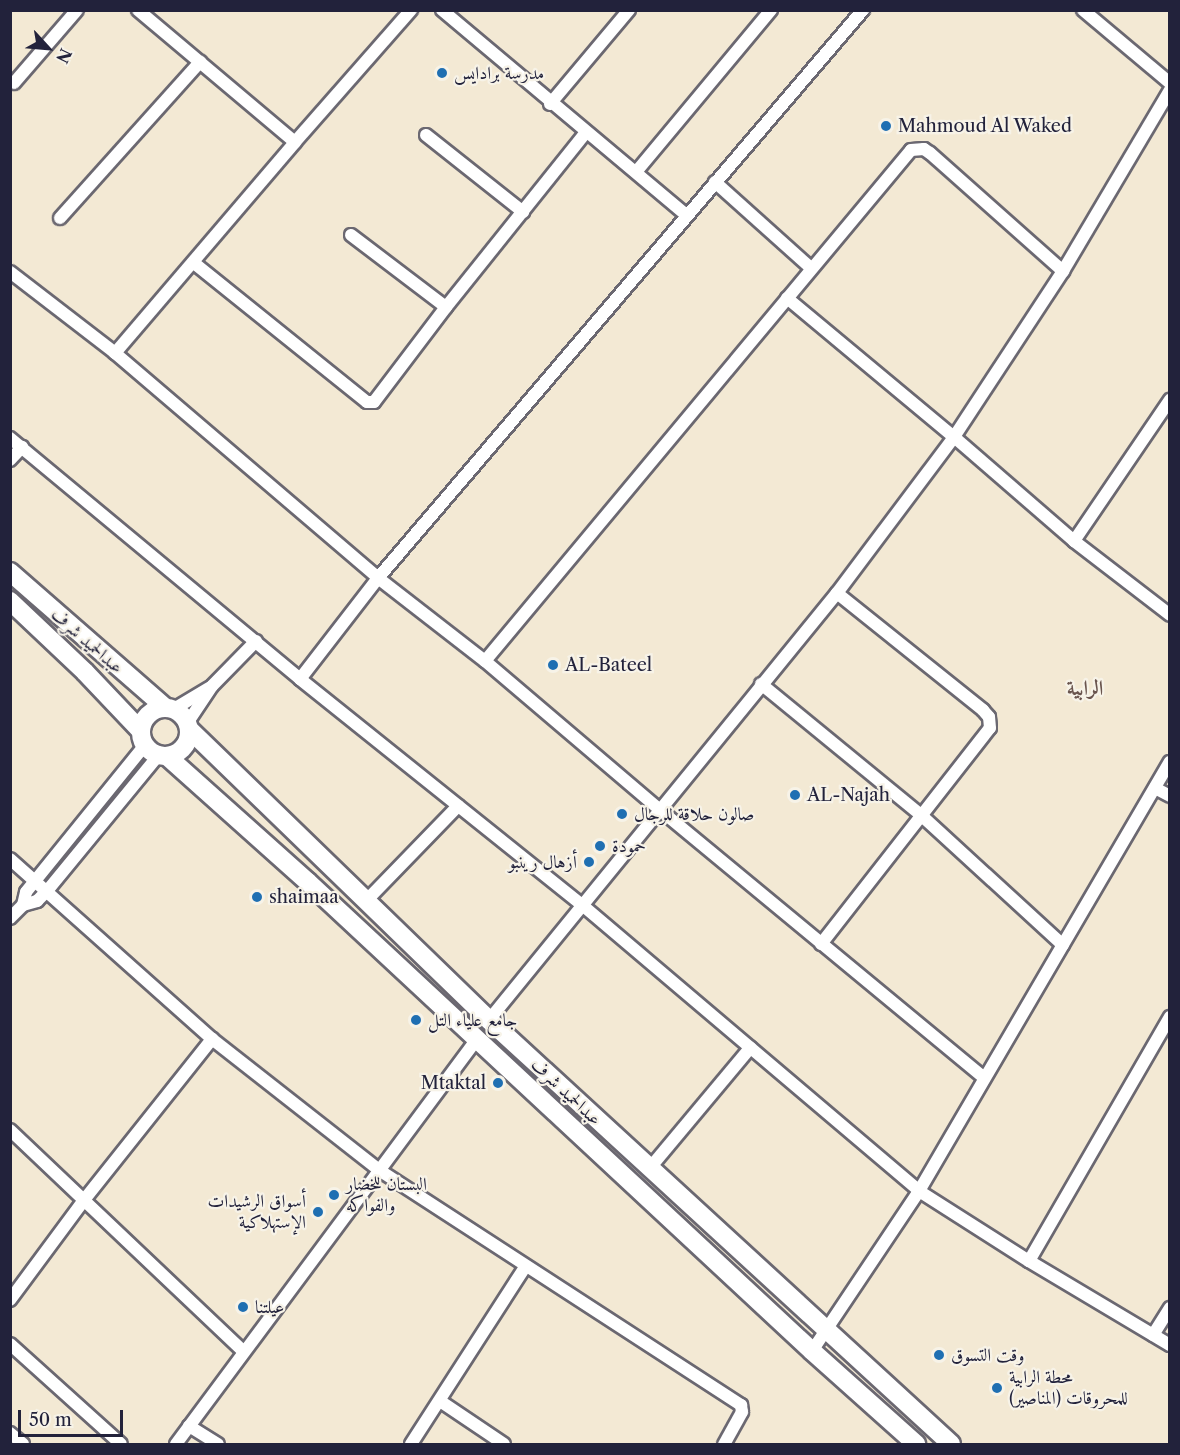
<!DOCTYPE html>
<meta charset="utf-8">
<style>
body{margin:0}
#map{position:relative;width:1180px;height:1455px;overflow:hidden;background:#f3e9d4;font-family:"Libre Caslon Text",Amiri,serif}
div>[style]{position:absolute}
[style*='--x']{left:calc(var(--x)*1px);top:calc(var(--y)*1px);width:calc(var(--w)*1px);rotate:calc(var(--a)*1deg)}
.roads{filter:drop-shadow(2px 0 #6b6871) drop-shadow(-2px 0 #6b6871) drop-shadow(0 2px #6b6871) drop-shadow(0 -2px #6b6871)}
.street>*{height:12px;margin:-6px;padding:0 6px;transform-origin:6px;border-radius:6px;background:#fff}
.primary>*{height:18px;margin:-9px;padding:0 9px;transform-origin:9px;border-radius:9px;background:#fff}
.primary>.ring{margin:-9px;padding:0;box-sizing:content-box;background:none;border:18px solid #fff;border-radius:50%}
.dots>*{width:16px;height:16px;translate:-50% -50%;box-sizing:border-box;border:3px solid #f7f3e8;border-radius:50%}
span{translate:-50% -50%;white-space:nowrap;text-align:center;line-height:1.15;-webkit-text-stroke:4.5px #f7f3e8;paint-order:stroke}
.poi-label{font-size:18px;color:#22223b}
.left{translate:0 -50%;text-align:left}
.right{translate:-100% -50%;text-align:right}
.street-label{font-size:18px;color:#22223b}
.quarter-label{font-size:21px;color:#6a554e;font-weight:700}
.frame{position:absolute;inset:0;border:12px solid #22223b;pointer-events:none}
.north{position:absolute;left:18px;top:18px;width:60px;height:60px;-webkit-text-stroke:4px #f7f3e8;paint-order:stroke;rotate:116deg;font-size:16px;font-weight:700;line-height:24px;text-align:center;color:#22223b}
.north::after{content:'';display:block;margin:auto;width:21px;height:27px;background:#22223b;clip-path:polygon(50% 0,100% 100%,50% 72%,0 100%)}
.scale{position:absolute;left:18px;top:1410px;width:105px;height:27px;box-sizing:border-box;border:3px solid #22223b;border-top:0;padding-left:8px;font-size:18px;line-height:21px;white-space:nowrap;color:#22223b;-webkit-text-stroke:4px #f7f3e8;paint-order:stroke}
</style>
<div id="map">
<div class="roads">
<div class="street">
<div style="--x:138;--y:10;--w:205;--a:40.1"></div>
<div style="--x:442;--y:10;--w:319;--a:40"></div>
<div style="--x:1083;--y:10;--w:114;--a:40"></div>
<div style="--x:14;--y:83;--w:96;--a:-49.2"></div>
<div style="--x:550;--y:104;--w:123;--a:-50"></div>
<div style="--x:426;--y:135;--w:124;--a:38.4"></div>
<div style="--x:636;--y:172;--w:211;--a:-50.2"></div>
<div style="--x:715;--y:182;--w:129;--a:41.9"></div>
<div style="--x:60;--y:218;--w:210;--a:-48.1"></div>
<div style="--x:351;--y:235;--w:119;--a:37.2"></div>
<div style="--x:194;--y:263;--w:222;--a:38.8"></div>
<div style="--x:367;--y:402;--w:7;--a:0"></div>
<div style="--x:374;--y:402;--w:119;--a:-52.8"></div>
<div style="--x:446;--y:307;--w:224;--a:-51.3"></div>
<div style="--x:10;--y:272;--w:133;--a:37.6"></div>
<div style="--x:115;--y:353;--w:346;--a:40.5"></div>
<div style="--x:378;--y:578;--w:135;--a:37.8"></div>
<div style="--x:485;--y:661;--w:228;--a:40.4"></div>
<div style="--x:659;--y:809;--w:422;--a:39.6"></div>
<div style="--x:787;--y:298;--w:217;--a:39.8"></div>
<div style="--x:954;--y:437;--w:159;--a:40.9"></div>
<div style="--x:1074;--y:541;--w:121;--a:37.6"></div>
<div style="--x:115;--y:353;--w:277;--a:-49.5"></div>
<div style="--x:295;--y:142;--w:176;--a:-48.7"></div>
<div style="--x:10;--y:438;--w:377;--a:39.7"></div>
<div style="--x:300;--y:679;--w:360;--a:38.7"></div>
<div style="--x:581;--y:904;--w:443;--a:40.3"></div>
<div style="--x:919;--y:1191;--w:130;--a:32.5"></div>
<div style="--x:1029;--y:1261;--w:164;--a:30.8"></div>
<div style="--x:10;--y:460;--w:18;--a:-47"></div>
<div style="--x:1074;--y:541;--w:171;--a:-55.8"></div>
<div style="--x:485;--y:661;--w:665;--a:-50.18"></div>
<div style="--x:911;--y:150;--w:13;--a:-4"></div>
<div style="--x:924;--y:149;--w:7;--a:34"></div>
<div style="--x:930;--y:153;--w:178;--a:41.6"></div>
<div style="--x:300;--y:679;--w:128;--a:-52.3"></div>
<div style="--x:378;--y:578;--w:747;--a:-49.51"></div>
<div style="--x:761;--y:684;--w:208;--a:39.3"></div>
<div style="--x:922;--y:816;--w:191;--a:42.5"></div>
<div style="--x:174;--y:709;--w:41;--a:-31"></div>
<div style="--x:188;--y:722;--w:43;--a:-56.3"></div>
<div style="--x:212;--y:686;--w:63;--a:-45.6"></div>
<div style="--x:1155;--y:788;--w:17;--a:28"></div>
<div style="--x:10;--y:859;--w:271;--a:41.7"></div>
<div style="--x:212;--y:1039;--w:212;--a:38.1"></div>
<div style="--x:379;--y:1170;--w:432;--a:33"></div>
<div style="--x:741;--y:1405;--w:7;--a:82"></div>
<div style="--x:742;--y:1412;--w:37;--a:119"></div>
<div style="--x:365;--y:902;--w:134;--a:-45.9"></div>
<div style="--x:23;--y:905;--w:15;--a:-16"></div>
<div style="--x:37;--y:901;--w:14;--a:-45"></div>
<div style="--x:47;--y:891;--w:175;--a:-50.6"></div>
<div style="--x:10;--y:918;--w:18;--a:-45"></div>
<div style="--x:23;--y:905;--w:13;--a:-77"></div>
<div style="--x:26;--y:892;--w:189;--a:-51"></div>
<div style="--x:821;--y:944;--w:274;--a:-52"></div>
<div style="--x:990;--y:728;--w:11;--a:-95"></div>
<div style="--x:989;--y:717;--w:9;--a:-131"></div>
<div style="--x:983;--y:710;--w:187;--a:-141.3"></div>
<div style="--x:489;--y:1020;--w:551;--a:-50.82"></div>
<div style="--x:837;--y:593;--w:195;--a:-53.1"></div>
<div style="--x:954;--y:437;--w:199;--a:-56.7"></div>
<div style="--x:1063;--y:271;--w:210;--a:-59.4"></div>
<div style="--x:10;--y:1130;--w:321;--a:43.5"></div>
<div style="--x:649;--y:1169;--w:158;--a:-50.1"></div>
<div style="--x:1029;--y:1261;--w:282;--a:-60"></div>
<div style="--x:10;--y:1300;--w:124;--a:-53.5"></div>
<div style="--x:84;--y:1200;--w:206;--a:-51.5"></div>
<div style="--x:1153;--y:1335;--w:32;--a:-58"></div>
<div style="--x:10;--y:1344;--w:149;--a:42"></div>
<div style="--x:812;--y:1351;--w:192;--a:-56.2"></div>
<div style="--x:919;--y:1191;--w:497;--a:-59.7"></div>
<div style="--x:440;--y:1401;--w:77;--a:33.9"></div>
<div style="--x:189;--y:1426;--w:34;--a:32"></div>
<div style="--x:10;--y:1433;--w:17;--a:40"></div>
<div style="--x:176;--y:1444;--w:505;--a:-53.38"></div>
<div style="--x:411;--y:1444;--w:211;--a:-57.2"></div>
</div>
<div class="primary">
<div style="--x:10;--y:572;--w:206;--a:41.1"></div>
<div style="--x:10;--y:601;--w:103;--a:43.4"></div>
<div style="--x:85;--y:672;--w:81;--a:46.5"></div>
<div class="ring" style="left:141px;top:708px;width:30px;height:30px"></div>
<div style="--x:190;--y:730;--w:417;--a:44.1"></div>
<div style="--x:489;--y:1020;--w:627;--a:42.54"></div>
<div style="--x:168;--y:757;--w:188;--a:41.8"></div>
<div style="--x:308;--y:882;--w:688;--a:42.94"></div>
<div style="--x:812;--y:1351;--w:140;--a:41.8"></div>
</div>
</div>
<div class="dots">
<div style="left:442px;top:73px;background:#1f6fb2"></div>
<div style="left:886px;top:126px;background:#1f6fb2"></div>
<div style="left:553px;top:665px;background:#1f6fb2"></div>
<div style="left:795px;top:795px;background:#1f6fb2"></div>
<div style="left:622px;top:814px;background:#1f6fb2"></div>
<div style="left:600px;top:846px;background:#1f6fb2"></div>
<div style="left:589px;top:862px;background:#1f6fb2"></div>
<div style="left:257px;top:897px;background:#1f6fb2"></div>
<div style="left:416px;top:1020px;background:#1f6fb2"></div>
<div style="left:498px;top:1083px;background:#1f6fb2"></div>
<div style="left:334px;top:1195px;background:#1f6fb2"></div>
<div style="left:318px;top:1212px;background:#1f6fb2"></div>
<div style="left:243px;top:1307px;background:#1f6fb2"></div>
<div style="left:939px;top:1355px;background:#1f6fb2"></div>
<div style="left:997px;top:1388px;background:#1f6fb2"></div>
</div>
<div class="poi-label">
<span class="left" style="left:454px;top:73px">مدرسة برادايس</span>
<span class="left" style="left:898px;top:126px">Mahmoud Al Waked</span>
<span class="left" style="left:565px;top:665px">AL-Bateel</span>
<span class="left" style="left:807px;top:795px">AL-Najah</span>
<span class="left" style="left:634px;top:814px">صالون حلاقة للرجال</span>
<span class="left" style="left:612px;top:846px">حمودة</span>
<span class="right" style="left:577px;top:862px">أزهال رينبو</span>
<span class="left" style="left:269px;top:897px">shaimaa</span>
<span class="left" style="left:428px;top:1020px">جامع علياء التل</span>
<span class="right" style="left:486px;top:1083px">Mtaktal</span>
<span class="left" style="left:346px;top:1195px">البستان للخضار<br>والفواكه</span>
<span class="right" style="left:306px;top:1212px">أسواق الرشيدات<br>الإستهلاكية</span>
<span class="left" style="left:255px;top:1307px">عيلتنا</span>
<span class="left" style="left:951px;top:1355px">وقت التسوق</span>
<span class="left" style="left:1009px;top:1388px">محطة الرابية<br>للمحروقات (المناصير)</span>
</div>
<div class="street-label">
<span style="left:87px;top:641px;rotate:41deg">عبدالحميد شرف</span>
<span style="left:566px;top:1092px;rotate:43deg">عبدالحميد شرف</span>
</div>
<div class="quarter-label">
<span style="left:1085px;top:688px">الرابية</span>
</div>
<div class="frame"></div>
<div class="north">N</div>
<div class="scale">50 m</div>
</div>
